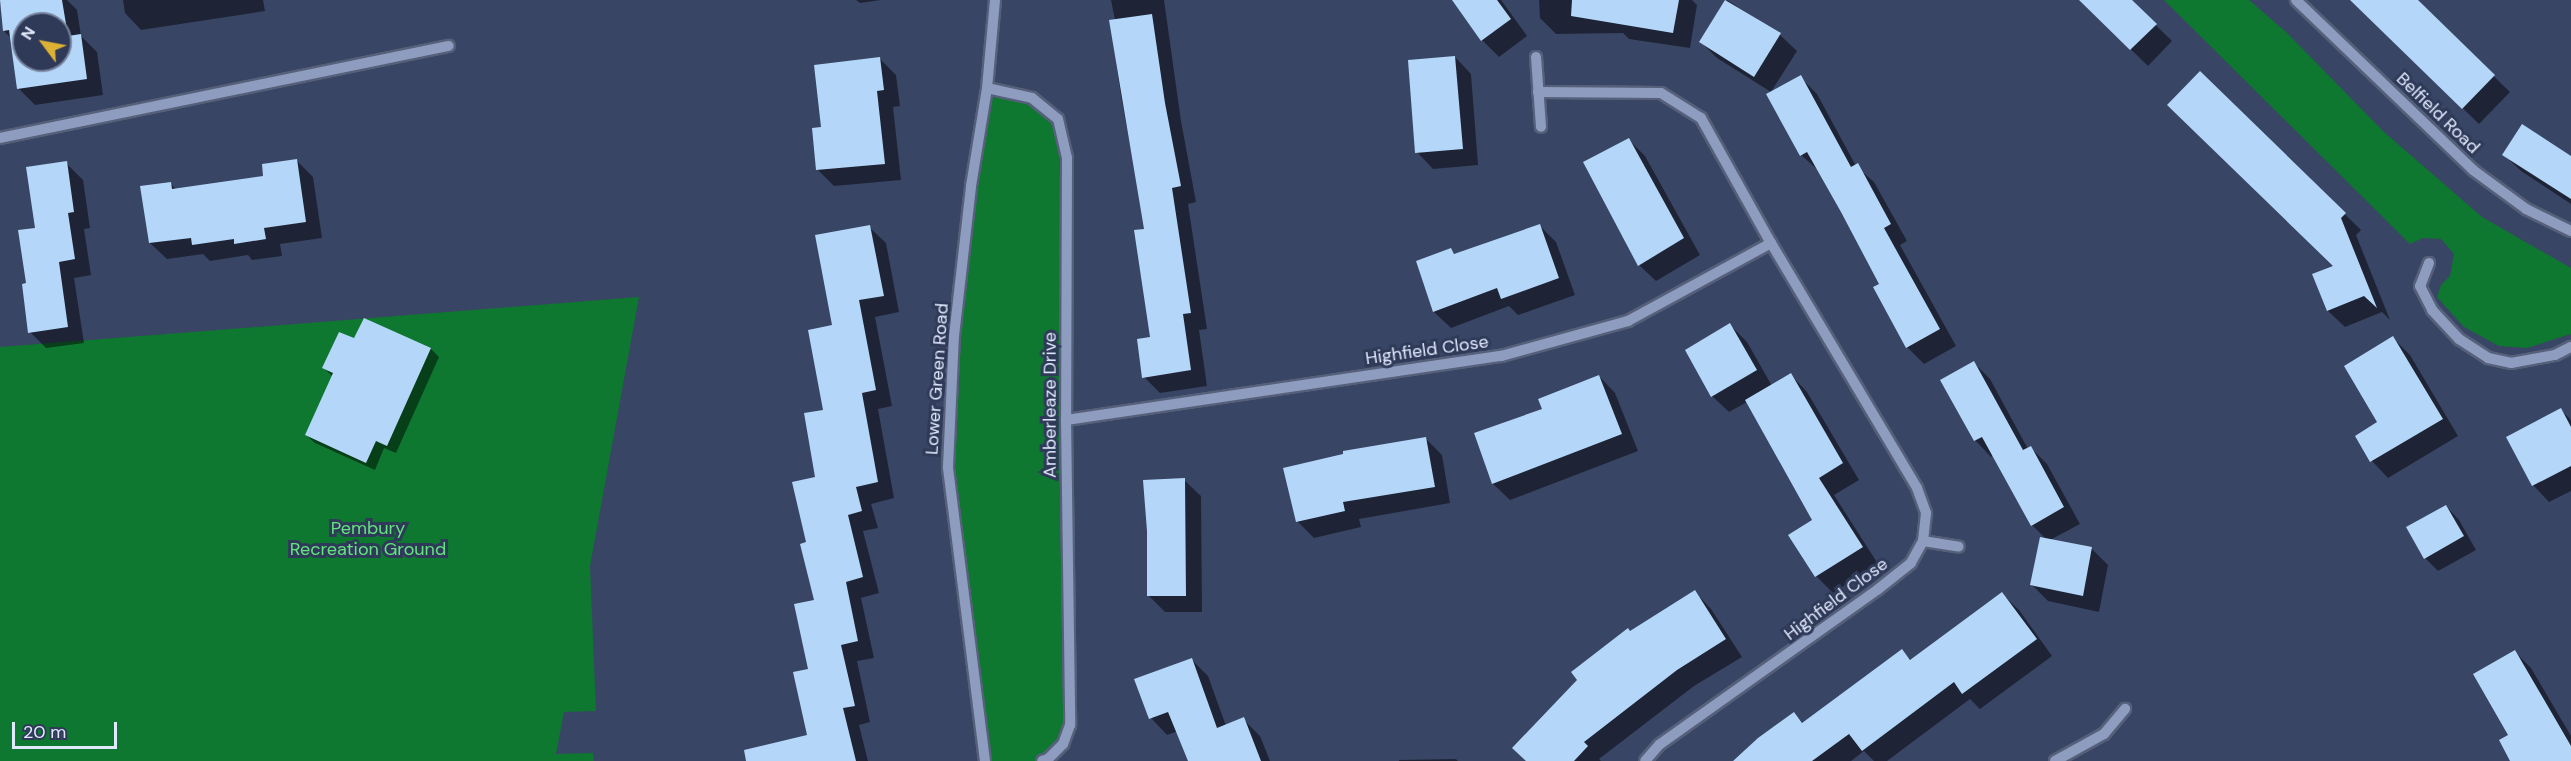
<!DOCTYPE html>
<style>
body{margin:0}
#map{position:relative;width:2571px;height:761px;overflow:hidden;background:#394564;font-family:"DM Sans",sans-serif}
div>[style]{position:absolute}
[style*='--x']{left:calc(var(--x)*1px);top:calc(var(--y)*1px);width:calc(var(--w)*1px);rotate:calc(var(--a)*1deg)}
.green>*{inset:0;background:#0e7730}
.shadow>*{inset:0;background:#0007}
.building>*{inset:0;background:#b4d7f9}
.roads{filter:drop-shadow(2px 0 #56607a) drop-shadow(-2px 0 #56607a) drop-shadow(0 2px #56607a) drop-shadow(0 -2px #56607a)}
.minor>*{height:10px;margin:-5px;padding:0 5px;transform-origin:5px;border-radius:5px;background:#8e9cc0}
span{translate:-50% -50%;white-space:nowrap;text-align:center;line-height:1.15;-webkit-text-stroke:6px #2f3a59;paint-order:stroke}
.street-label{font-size:18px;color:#e1e9fc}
.park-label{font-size:18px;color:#64e47f}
.north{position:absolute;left:12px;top:12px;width:60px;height:60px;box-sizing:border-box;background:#2f3a59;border:2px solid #76809a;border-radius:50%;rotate:302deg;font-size:16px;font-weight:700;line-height:24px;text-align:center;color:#e1e9fc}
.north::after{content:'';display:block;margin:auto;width:21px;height:27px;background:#ddb133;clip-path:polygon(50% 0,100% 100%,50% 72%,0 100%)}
.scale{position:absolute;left:12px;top:722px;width:105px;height:27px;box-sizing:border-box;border:3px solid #e1e9fc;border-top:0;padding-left:8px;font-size:18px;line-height:21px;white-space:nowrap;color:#e1e9fc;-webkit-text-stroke:4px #2f3a59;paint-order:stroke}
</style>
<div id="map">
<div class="green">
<div style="clip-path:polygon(2164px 0,2249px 0,2286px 32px,2384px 132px,2482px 217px,2571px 268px,2571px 334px,2527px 348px,2499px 346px,2464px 327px,2437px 297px,2441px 285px,2450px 276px,2454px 254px,2441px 239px,2423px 238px,2410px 244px)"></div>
<div style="clip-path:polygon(987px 88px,1032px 98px,1058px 119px,1067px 158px,1070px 725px,1063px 744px,1042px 761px,985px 761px,948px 467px,955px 331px)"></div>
<div style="clip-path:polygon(639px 297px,590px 566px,596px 711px,564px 712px,556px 754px,593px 753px,594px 761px,0 761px,0 347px)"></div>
</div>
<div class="shadow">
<div style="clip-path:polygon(evenodd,0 0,67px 0,77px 10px,81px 36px,97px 52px,103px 95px,35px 105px,18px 88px,11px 38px,4px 31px,0 0,24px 24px,60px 24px,60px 60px,24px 60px,24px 24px)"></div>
<div style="clip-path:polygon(123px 0,263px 0,265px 11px,141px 30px,125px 13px)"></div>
<div style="clip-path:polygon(856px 0,881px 0,860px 3px)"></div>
<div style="clip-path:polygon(1111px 0,1164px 0,1181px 121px,1196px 202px,1188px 204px,1207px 329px,1199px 330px,1207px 386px,1160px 393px,1144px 377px,1151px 339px,1146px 230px,1121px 96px,1110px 21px,1115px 20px)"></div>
<div style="clip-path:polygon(1462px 0,1501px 0,1527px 36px,1499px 57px,1482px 40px,1456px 4px)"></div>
<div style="clip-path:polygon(1539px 0,1692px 0,1697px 5px,1690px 48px,1629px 39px,1623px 33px,1556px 34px,1540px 18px)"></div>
<div style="clip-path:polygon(1727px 0,1780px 35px,1797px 51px,1771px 92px,1717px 58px,1701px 42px)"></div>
<div style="clip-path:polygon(2080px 0,2130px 0,2172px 41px,2148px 66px)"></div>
<div style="clip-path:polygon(2352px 0,2415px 0,2510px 92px,2479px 124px)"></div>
<div style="clip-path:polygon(1455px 57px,1471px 74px,1478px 165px,1433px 169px,1417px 152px)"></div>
<div style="clip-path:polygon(880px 59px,896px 75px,900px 106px,893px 107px,901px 180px,834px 186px,817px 169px,823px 128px)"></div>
<div style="clip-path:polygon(2200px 73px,2361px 230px,2356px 235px,2390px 320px,2382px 312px,2345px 327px,2328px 311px,2335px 267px)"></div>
<div style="clip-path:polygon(1800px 77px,1817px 94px,1856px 166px,1874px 182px,1907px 241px,1900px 245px,1956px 346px,1924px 364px,1907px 347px,1875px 288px,1881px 284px,1819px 171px,1801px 155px)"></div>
<div style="clip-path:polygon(1629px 140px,1645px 156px,1700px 255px,1656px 281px,1639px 265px)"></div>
<div style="clip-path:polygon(2504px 155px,2571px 158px,2571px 204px,2521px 171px)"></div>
<div style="clip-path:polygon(296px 160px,313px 177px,322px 238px,280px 244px,282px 256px,252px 260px,248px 255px,210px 261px,203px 254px,167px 259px,150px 243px,170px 183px,177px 190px,265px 177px)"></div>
<div style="clip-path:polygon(66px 163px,83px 180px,90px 228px,84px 229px,91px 275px,74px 278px,84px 343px,46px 348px,30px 332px,27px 284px,37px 229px)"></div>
<div style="clip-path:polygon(1539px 225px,1556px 242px,1575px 295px,1518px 315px,1509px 306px,1451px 328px,1434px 312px,1417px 262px,1451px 250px,1456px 255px)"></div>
<div style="clip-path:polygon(869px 227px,886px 243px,899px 312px,875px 317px,892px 406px,878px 409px,894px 498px,871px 504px,878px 528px,863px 531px,879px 593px,861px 598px,874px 658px,857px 661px,870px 722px,859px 725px,868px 761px,799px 761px,809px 736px,810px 670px,816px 601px,808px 543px,834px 326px)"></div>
<div style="clip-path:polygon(365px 320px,431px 349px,439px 357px,396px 453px,384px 448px,375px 470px,315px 443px,306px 435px,333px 377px,324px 368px,355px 340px)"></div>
<div style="clip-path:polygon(1730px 325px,1747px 342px,1772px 386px,1791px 375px,1807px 392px,1859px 480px,1834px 495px,1878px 564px,1833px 593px,1816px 576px,1814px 520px,1747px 402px,1729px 412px,1712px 396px)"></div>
<div style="clip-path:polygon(2393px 338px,2410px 355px,2458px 436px,2388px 478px,2372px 461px,2357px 436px,2379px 423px)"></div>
<div style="clip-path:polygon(1974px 363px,1990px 379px,2028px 449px,2031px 448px,2047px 464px,2080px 524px,2050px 540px,2092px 549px,2108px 565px,2099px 612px,2048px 601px,2032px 585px,2047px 540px,2032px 525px,1994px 455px,1991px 457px,1975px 440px)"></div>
<div style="clip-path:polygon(1599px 376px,1615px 393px,1638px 451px,1510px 500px,1493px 484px,1476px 434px,1544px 410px)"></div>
<div style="clip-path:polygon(2561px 410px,2571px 420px,2571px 491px,2549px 502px,2533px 485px)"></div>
<div style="clip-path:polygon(1426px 439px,1442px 455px,1450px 503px,1359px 519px,1361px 527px,1314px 538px,1297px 521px)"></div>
<div style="clip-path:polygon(1184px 480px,1201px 496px,1202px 612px,1165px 612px,1148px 595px)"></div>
<div style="clip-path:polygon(2446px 506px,2459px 520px,2476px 550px,2438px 571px,2425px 558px)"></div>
<div style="clip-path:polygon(1695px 592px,1711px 609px,1742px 657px,1694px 686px,1599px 759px,1601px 761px,1528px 761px)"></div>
<div style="clip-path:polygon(2002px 594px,2019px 610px,2052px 656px,1980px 709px,1970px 699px,1887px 761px,1874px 761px,1864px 751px,1851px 761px,1734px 761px,1794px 714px,1804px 724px,1902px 651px,1912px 661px)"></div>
<div style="clip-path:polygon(2515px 652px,2531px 668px,2571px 736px,2571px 761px,2512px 761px)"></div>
<div style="clip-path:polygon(1191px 659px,1208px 676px,1226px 726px,1243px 719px,1260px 736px,1270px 761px,1190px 761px,1178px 731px,1167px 735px,1151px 718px)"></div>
<div style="clip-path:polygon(1456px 759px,1458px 761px,1399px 761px,1399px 760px)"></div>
</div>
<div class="building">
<div style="clip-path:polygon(evenodd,0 0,62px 0,68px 36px,81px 34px,87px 79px,17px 89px,9px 30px,3px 31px,0 0,24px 24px,60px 24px,60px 60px,24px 60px,24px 24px)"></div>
<div style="clip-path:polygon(1452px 0,1497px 0,1511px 19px,1481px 41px)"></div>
<div style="clip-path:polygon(1572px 0,1679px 0,1673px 33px,1571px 16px)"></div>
<div style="clip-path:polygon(1725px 0,1781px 33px,1754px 77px,1699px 42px)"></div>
<div style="clip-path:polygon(2079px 0,2132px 0,2157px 24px,2130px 50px)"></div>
<div style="clip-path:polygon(2350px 0,2418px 0,2495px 75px,2462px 109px)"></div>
<div style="clip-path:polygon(1152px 14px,1165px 103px,1181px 186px,1172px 188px,1191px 313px,1183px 314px,1191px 370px,1142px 378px,1137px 339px,1150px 337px,1134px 230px,1144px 229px,1109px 20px)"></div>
<div style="clip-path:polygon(1455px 56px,1463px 149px,1415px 153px,1408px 60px)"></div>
<div style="clip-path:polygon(880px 57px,884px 90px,877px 91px,885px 164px,816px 170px,812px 128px,821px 127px,814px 65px)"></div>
<div style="clip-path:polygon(2200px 71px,2346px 213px,2341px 218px,2377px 308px,2364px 296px,2327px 311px,2312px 274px,2333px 266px,2167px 105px)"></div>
<div style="clip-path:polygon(1801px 75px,1851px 167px,1858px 163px,1891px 224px,1884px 228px,1940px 329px,1906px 348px,1873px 287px,1879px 284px,1841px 212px,1807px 152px,1800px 156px,1766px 94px)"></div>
<div style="clip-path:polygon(2522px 124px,2571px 156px,2571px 199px,2502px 155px)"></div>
<div style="clip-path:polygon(1629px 138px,1684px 238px,1638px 266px,1583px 162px)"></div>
<div style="clip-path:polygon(297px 159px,306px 222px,264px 228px,266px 239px,234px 244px,234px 239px,192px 245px,191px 238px,149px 243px,140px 186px,171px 182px,172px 189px,263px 176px,262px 164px)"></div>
<div style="clip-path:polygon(67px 161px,74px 212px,68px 213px,75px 259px,59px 262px,68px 327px,28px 333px,22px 284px,26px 283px,18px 230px,35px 228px,26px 167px)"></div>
<div style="clip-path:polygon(1540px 224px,1559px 278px,1501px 299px,1497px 288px,1433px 312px,1416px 261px,1451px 248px,1454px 254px)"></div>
<div style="clip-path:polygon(870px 225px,884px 296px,859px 300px,876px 390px,862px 393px,878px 482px,856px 487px,862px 511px,848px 515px,863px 577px,846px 582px,858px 641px,841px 645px,855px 706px,843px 708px,856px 761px,746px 761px,744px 750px,807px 735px,793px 672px,808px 669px,794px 604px,814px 600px,800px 544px,806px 542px,792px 482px,815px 477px,804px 413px,823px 410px,808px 330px,832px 325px,815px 235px)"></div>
<div style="clip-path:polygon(364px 318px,431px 348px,387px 446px,376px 441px,366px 463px,305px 435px,333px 373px,322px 368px,339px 332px,354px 338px)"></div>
<div style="clip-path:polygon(1730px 323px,1757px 370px,1711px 397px,1685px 350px)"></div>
<div style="clip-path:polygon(2393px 336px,2443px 419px,2370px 462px,2355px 436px,2377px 422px,2344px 366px)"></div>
<div style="clip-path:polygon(1974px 361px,2023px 450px,2031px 446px,2064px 507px,2031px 526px,1982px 437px,1974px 441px,1940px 380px)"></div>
<div style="clip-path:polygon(1791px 373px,1843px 463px,1819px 478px,1863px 547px,1815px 577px,1788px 535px,1812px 520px,1745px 400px)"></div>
<div style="clip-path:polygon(1599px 375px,1622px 434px,1492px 484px,1474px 433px,1542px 409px,1538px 399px)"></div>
<div style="clip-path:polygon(2561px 408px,2571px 427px,2571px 466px,2532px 486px,2506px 437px)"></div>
<div style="clip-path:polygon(1426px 437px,1435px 487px,1343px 502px,1345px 511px,1296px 522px,1283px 468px,1343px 454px,1343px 451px)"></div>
<div style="clip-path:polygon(1185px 478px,1186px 596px,1147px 596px,1147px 531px,1143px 480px)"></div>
<div style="clip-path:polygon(2446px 505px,2464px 536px,2424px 559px,2406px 527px)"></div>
<div style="clip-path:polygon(2040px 537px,2092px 547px,2083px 596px,2030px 585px)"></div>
<div style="clip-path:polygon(1695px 590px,1726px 639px,1677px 670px,1584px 742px,1588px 746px,1574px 761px,1526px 761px,1512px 748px,1577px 680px,1571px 672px,1628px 628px,1630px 631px)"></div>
<div style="clip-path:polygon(2002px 592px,2037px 639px,1962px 694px,1954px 682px,1862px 751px,1849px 734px,1812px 761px,1733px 761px,1758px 738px,1794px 712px,1802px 723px,1902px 649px,1910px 660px)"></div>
<div style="clip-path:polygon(2515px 650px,2571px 746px,2571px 761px,2510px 761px,2499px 740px,2508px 735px,2473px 674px)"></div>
<div style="clip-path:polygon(1192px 658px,1217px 728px,1244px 717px,1261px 761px,1188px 761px,1168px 712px,1149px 719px,1134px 679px)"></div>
</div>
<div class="roads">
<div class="minor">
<div style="--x:2296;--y:0;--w:245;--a:43.8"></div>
<div style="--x:2473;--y:170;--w:66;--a:36.3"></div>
<div style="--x:2526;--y:209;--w:50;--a:26.1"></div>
<div style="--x:1536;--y:57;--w:70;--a:85.9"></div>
<div style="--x:987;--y:88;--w:46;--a:12.5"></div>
<div style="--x:1032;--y:98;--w:33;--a:39"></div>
<div style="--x:1058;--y:119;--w:40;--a:77"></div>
<div style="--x:1067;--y:158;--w:262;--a:90.2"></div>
<div style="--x:1066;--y:420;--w:305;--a:89.2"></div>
<div style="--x:1070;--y:725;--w:20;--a:110"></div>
<div style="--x:1063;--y:744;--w:21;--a:135"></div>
<div style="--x:1048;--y:759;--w:6;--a:162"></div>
<div style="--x:1538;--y:92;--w:123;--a:0.5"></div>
<div style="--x:1661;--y:93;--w:47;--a:32"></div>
<div style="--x:1701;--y:118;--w:143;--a:60.8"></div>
<div style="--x:1771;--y:243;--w:285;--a:59.2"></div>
<div style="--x:1917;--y:488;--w:27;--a:70"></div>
<div style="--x:1926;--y:513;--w:28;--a:96"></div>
<div style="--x:1923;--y:541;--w:25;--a:119"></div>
<div style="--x:1911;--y:563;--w:43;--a:141.5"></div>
<div style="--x:1877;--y:590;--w:267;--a:144.6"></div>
<div style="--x:1659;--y:745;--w:21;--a:131"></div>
<div style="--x:0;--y:138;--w:458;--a:-11.6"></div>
<div style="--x:2429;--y:263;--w:25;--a:111"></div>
<div style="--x:2420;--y:286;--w:27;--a:63"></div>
<div style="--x:2432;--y:310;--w:40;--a:47"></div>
<div style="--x:2459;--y:339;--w:35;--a:33"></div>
<div style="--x:2488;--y:358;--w:24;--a:12"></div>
<div style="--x:2511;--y:363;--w:45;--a:-10.3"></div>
<div style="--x:2555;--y:355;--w:18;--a:-27"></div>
<div style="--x:1066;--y:420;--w:440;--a:-8.4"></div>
<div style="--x:1501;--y:356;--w:132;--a:-15.4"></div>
<div style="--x:1628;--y:321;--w:163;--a:-28.6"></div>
<div style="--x:1923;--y:541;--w:36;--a:9"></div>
<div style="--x:985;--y:761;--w:296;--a:-97.2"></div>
<div style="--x:948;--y:467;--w:131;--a:-87.4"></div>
<div style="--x:954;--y:336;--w:151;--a:-83.5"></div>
<div style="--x:971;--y:186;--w:99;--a:-80.7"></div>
<div style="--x:987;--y:88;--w:88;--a:-84.8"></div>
<div style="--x:2055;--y:761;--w:56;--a:-28.9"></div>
<div style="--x:2104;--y:734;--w:33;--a:-50"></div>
</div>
</div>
<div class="street-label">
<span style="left:2438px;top:113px;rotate:44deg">Belfield Road</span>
<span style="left:1427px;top:350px;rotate:-8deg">Highfield Close</span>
<span style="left:937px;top:379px;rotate:-86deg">Lower Green Road</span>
<span style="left:1050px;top:405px;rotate:-90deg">Amberleaze Drive</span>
<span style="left:1836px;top:599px;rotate:-37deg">Highfield Close</span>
</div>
<div class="park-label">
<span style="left:368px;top:539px">Pembury<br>Recreation Ground</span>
</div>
<div class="north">N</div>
<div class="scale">20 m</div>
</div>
